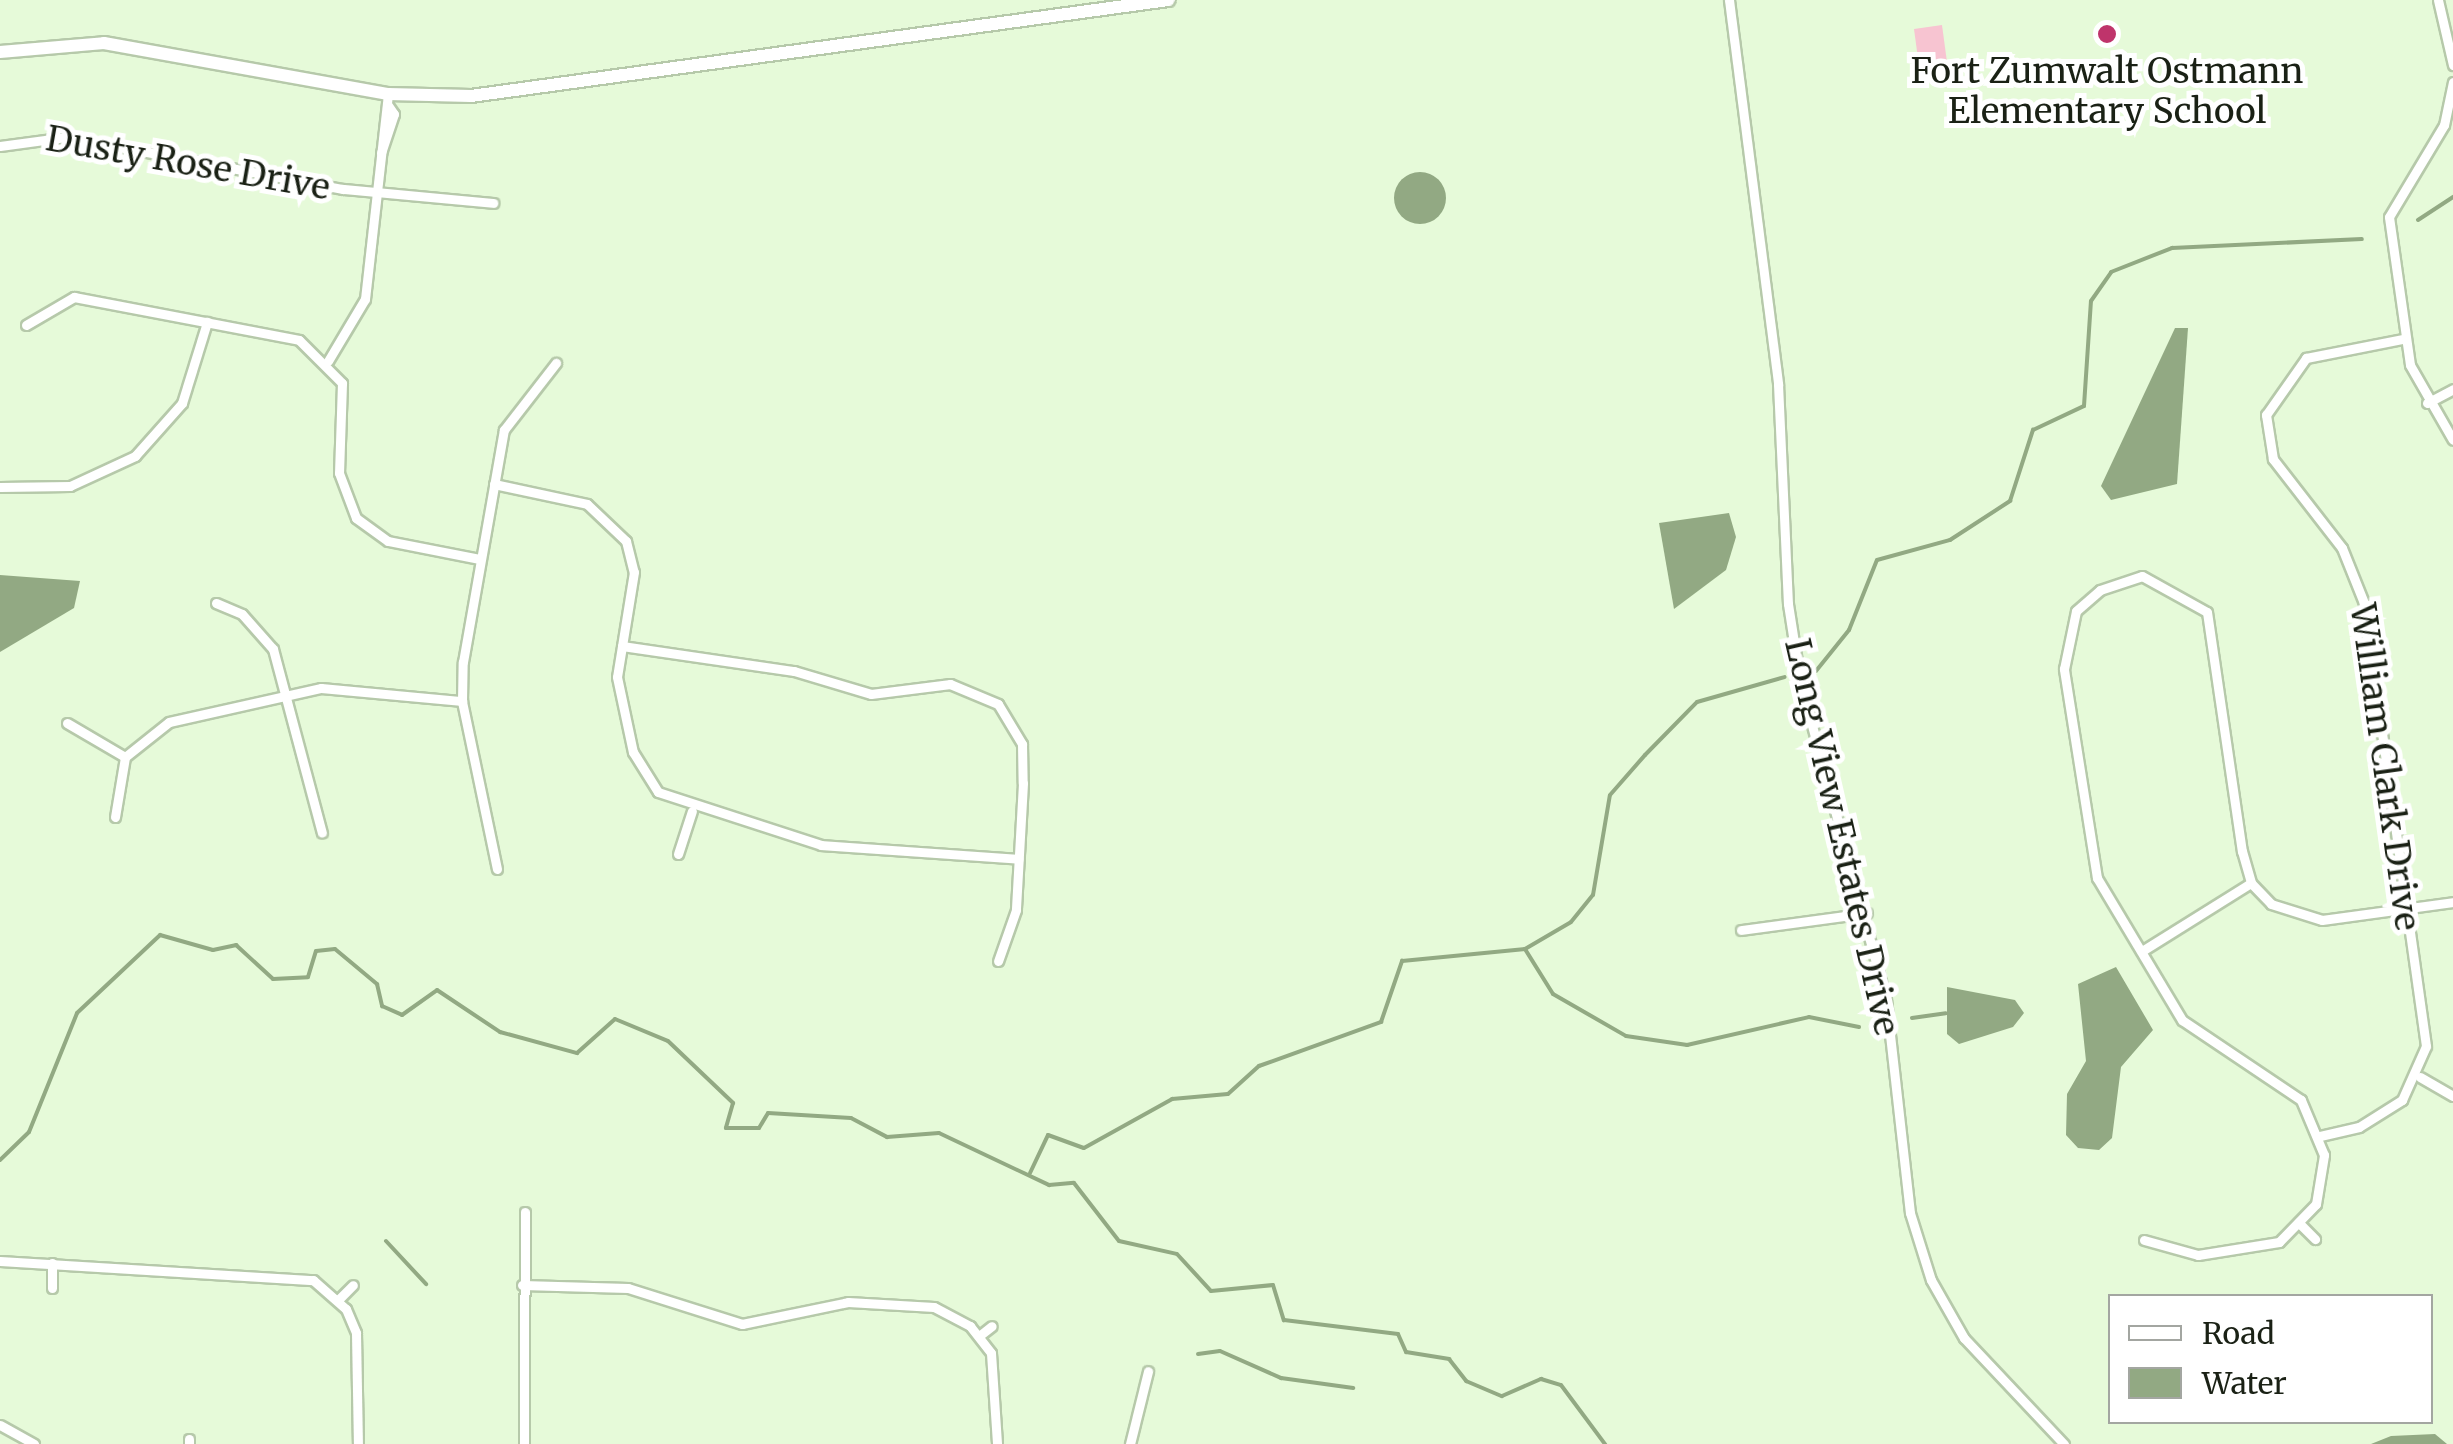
<!DOCTYPE html>
<style>
body{margin:0}
#map{position:relative;width:2453px;height:1444px;overflow:hidden;background:#e6fad9;font-family:Merriweather,serif}
div>[style]{position:absolute}
[style*='--x']{left:calc(var(--x)*1px);top:calc(var(--y)*1px);width:calc(var(--w)*1px);rotate:calc(var(--a)*1deg)}
.green>*{inset:0;background:#f7c4d1}
.water>*{inset:0;background:#92a983}
.round{border-radius:50%}
.stream>*{height:4px;margin:-2px;padding:0 2px;transform-origin:2px;border-radius:2px;background:#92a983}
.roads{filter:drop-shadow(2px 0 #b6c9aa) drop-shadow(-2px 0 #b6c9aa) drop-shadow(0 2px #b6c9aa) drop-shadow(0 -2px #b6c9aa)}
.minor>*{height:9px;margin:-4.5px;padding:0 4.5px;transform-origin:4.5px;border-radius:4.5px;background:#fff}
.secondary>*{height:12px;margin:-6px;padding:0 6px;transform-origin:6px;border-radius:6px;background:#fff}
.dots>*{width:28px;height:28px;translate:-50% -50%;box-sizing:border-box;border:5px solid #fff;border-radius:50%}
span{translate:-50% -50%;white-space:nowrap;text-align:center;line-height:1.15;-webkit-text-stroke:10px #fff;paint-order:stroke}
.poi-label{font-size:35px;color:#1a2115}
.street-label{font-size:35px;color:#1a2115}
.legend{position:absolute;left:2108px;top:1294px;width:325px;height:130px;box-sizing:border-box;background:#fff;border:2px solid #a3a6a1;margin:0;padding:12px 18px;list-style:none;font-size:30px;color:#1a2115}
.legend li{display:flex;align-items:center;gap:20px;height:50px}
.legend b{width:50px;border:2px solid #a3a6a1}
</style>
<div id="map">
<div class="green">
<div style="clip-path:polygon(1942px 25px,1949px 77px,1921px 81px,1914px 29px)"></div>
</div>
<div class="water">
<div class="round" style="left:1394px;top:172px;width:52px;height:52px"></div>
<div style="clip-path:polygon(2175px 328px,2188px 328px,2177px 484px,2111px 500px,2101px 486px)"></div>
<div style="clip-path:polygon(1729px 513px,1736px 537px,1726px 570px,1674px 609px,1659px 523px)"></div>
<div style="clip-path:polygon(0 575px,80px 581px,74px 608px,0 652px)"></div>
<div style="clip-path:polygon(2116px 967px,2153px 1030px,2121px 1067px,2112px 1138px,2099px 1150px,2078px 1148px,2066px 1135px,2067px 1094px,2086px 1061px,2078px 984px)"></div>
<div style="clip-path:polygon(1947px 987px,2015px 1000px,2024px 1013px,2013px 1027px,1959px 1044px,1947px 1034px)"></div>
<div style="clip-path:polygon(2435px 1434px,2447px 1444px,2371px 1444px,2391px 1436px)"></div>
</div>
<div class="stream">
<div style="--x:2418;--y:220;--w:42;--a:-33.3"></div>
<div style="--x:1816;--y:671;--w:53;--a:-51.2"></div>
<div style="--x:1849;--y:630;--w:75;--a:-68.2"></div>
<div style="--x:1877;--y:560;--w:76;--a:-15.3"></div>
<div style="--x:1950;--y:540;--w:72;--a:-33"></div>
<div style="--x:2010;--y:501;--w:75;--a:-72.1"></div>
<div style="--x:2033;--y:430;--w:56;--a:-25.2"></div>
<div style="--x:2084;--y:406;--w:105;--a:-86.2"></div>
<div style="--x:2091;--y:301;--w:35;--a:-55"></div>
<div style="--x:2111;--y:272;--w:66;--a:-21.5"></div>
<div style="--x:2172;--y:248;--w:190;--a:-2.7"></div>
<div style="--x:1525;--y:949;--w:53;--a:58.1"></div>
<div style="--x:1553;--y:994;--w:84;--a:29.9"></div>
<div style="--x:1626;--y:1036;--w:62;--a:8.4"></div>
<div style="--x:1687;--y:1045;--w:125;--a:-12.9"></div>
<div style="--x:1809;--y:1017;--w:51;--a:11.3"></div>
<div style="--x:1912;--y:1018;--w:34;--a:-8"></div>
<div style="--x:0;--y:1160;--w:40;--a:-44"></div>
<div style="--x:29;--y:1132;--w:128;--a:-68"></div>
<div style="--x:77;--y:1013;--w:114;--a:-43.2"></div>
<div style="--x:160;--y:935;--w:55;--a:15.8"></div>
<div style="--x:213;--y:950;--w:24;--a:-12"></div>
<div style="--x:236;--y:945;--w:50;--a:42.6"></div>
<div style="--x:273;--y:979;--w:35;--a:-3"></div>
<div style="--x:308;--y:977;--w:27;--a:-73"></div>
<div style="--x:316;--y:951;--w:19;--a:-6"></div>
<div style="--x:335;--y:949;--w:55;--a:39.8"></div>
<div style="--x:377;--y:984;--w:23;--a:77"></div>
<div style="--x:382;--y:1006;--w:22;--a:24"></div>
<div style="--x:402;--y:1015;--w:43;--a:-35.5"></div>
<div style="--x:437;--y:990;--w:76;--a:33.7"></div>
<div style="--x:500;--y:1032;--w:80;--a:15.3"></div>
<div style="--x:577;--y:1053;--w:51;--a:-41.8"></div>
<div style="--x:615;--y:1019;--w:57;--a:22.5"></div>
<div style="--x:668;--y:1041;--w:90;--a:43.6"></div>
<div style="--x:733;--y:1103;--w:26;--a:106"></div>
<div style="--x:726;--y:1128;--w:33;--a:0"></div>
<div style="--x:759;--y:1128;--w:17;--a:-59"></div>
<div style="--x:768;--y:1113;--w:83;--a:3.4"></div>
<div style="--x:851;--y:1118;--w:41;--a:27.8"></div>
<div style="--x:887;--y:1137;--w:52;--a:-4.4"></div>
<div style="--x:939;--y:1133;--w:122;--a:25.3"></div>
<div style="--x:1049;--y:1185;--w:25;--a:-5"></div>
<div style="--x:1074;--y:1183;--w:73;--a:52.2"></div>
<div style="--x:1119;--y:1241;--w:59;--a:12.6"></div>
<div style="--x:1177;--y:1254;--w:50;--a:47.4"></div>
<div style="--x:1211;--y:1291;--w:62;--a:-5.5"></div>
<div style="--x:1273;--y:1285;--w:37;--a:73"></div>
<div style="--x:1284;--y:1320;--w:115;--a:7"></div>
<div style="--x:1398;--y:1334;--w:20;--a:66"></div>
<div style="--x:1406;--y:1352;--w:44;--a:9.2"></div>
<div style="--x:1449;--y:1359;--w:28;--a:52"></div>
<div style="--x:1466;--y:1381;--w:39;--a:23"></div>
<div style="--x:1502;--y:1396;--w:43;--a:-23.6"></div>
<div style="--x:1541;--y:1379;--w:21;--a:17"></div>
<div style="--x:1561;--y:1385;--w:74;--a:53.3"></div>
<div style="--x:1030;--y:1173;--w:42;--a:-64.7"></div>
<div style="--x:1048;--y:1135;--w:38;--a:20"></div>
<div style="--x:1084;--y:1148;--w:101;--a:-29.1"></div>
<div style="--x:1172;--y:1099;--w:56;--a:-5.1"></div>
<div style="--x:1228;--y:1094;--w:42;--a:-42.1"></div>
<div style="--x:1259;--y:1066;--w:130;--a:-19.8"></div>
<div style="--x:1381;--y:1022;--w:65;--a:-71"></div>
<div style="--x:1402;--y:961;--w:124;--a:-5.6"></div>
<div style="--x:1525;--y:949;--w:53;--a:-30.4"></div>
<div style="--x:1571;--y:922;--w:35;--a:-51"></div>
<div style="--x:1593;--y:895;--w:101;--a:-80.4"></div>
<div style="--x:1610;--y:795;--w:53;--a:-48.8"></div>
<div style="--x:1645;--y:755;--w:74;--a:-45.5"></div>
<div style="--x:1697;--y:702;--w:91;--a:-15.9"></div>
<div style="--x:386;--y:1241;--w:59;--a:47.1"></div>
<div style="--x:1198;--y:1354;--w:22;--a:-8"></div>
<div style="--x:1220;--y:1351;--w:67;--a:23.9"></div>
<div style="--x:1281;--y:1378;--w:73;--a:7.9"></div>
</div>
<div class="roads">
<div class="minor">
<div style="--x:1729;--y:0;--w:387;--a:82.7"></div>
<div style="--x:1778;--y:384;--w:220;--a:87.4"></div>
<div style="--x:1788;--y:604;--w:78;--a:81.1"></div>
<div style="--x:1800;--y:681;--w:329;--a:74.9"></div>
<div style="--x:1886;--y:999;--w:215;--a:83.6"></div>
<div style="--x:1910;--y:1213;--w:70;--a:72.6"></div>
<div style="--x:1931;--y:1280;--w:67;--a:60.4"></div>
<div style="--x:1964;--y:1338;--w:146;--a:46.7"></div>
<div style="--x:2438;--y:0;--w:67;--a:77"></div>
<div style="--x:2453;--y:82;--w:44;--a:101.8"></div>
<div style="--x:2444;--y:125;--w:107;--a:120.9"></div>
<div style="--x:2389;--y:217;--w:149;--a:81.9"></div>
<div style="--x:2410;--y:365;--w:86;--a:60.2"></div>
<div style="--x:0;--y:146;--w:68;--a:-7.7"></div>
<div style="--x:67;--y:137;--w:281;--a:10.7"></div>
<div style="--x:343;--y:189;--w:151;--a:5.3"></div>
<div style="--x:381;--y:153;--w:41;--a:-71.6"></div>
<div style="--x:394;--y:114;--w:12;--a:-125"></div>
<div style="--x:26;--y:325;--w:56;--a:-30.3"></div>
<div style="--x:74;--y:297;--w:229;--a:10.8"></div>
<div style="--x:299;--y:340;--w:61;--a:45"></div>
<div style="--x:342;--y:383;--w:90;--a:91.9"></div>
<div style="--x:339;--y:473;--w:48;--a:69.3"></div>
<div style="--x:356;--y:518;--w:39;--a:36"></div>
<div style="--x:388;--y:541;--w:94;--a:11.1"></div>
<div style="--x:328;--y:361;--w:72;--a:-59.2"></div>
<div style="--x:365;--y:299;--w:206;--a:-83.6"></div>
<div style="--x:2427;--y:403;--w:30;--a:-28"></div>
<div style="--x:494;--y:484;--w:95;--a:12.1"></div>
<div style="--x:587;--y:504;--w:54;--a:43.5"></div>
<div style="--x:626;--y:541;--w:32;--a:76"></div>
<div style="--x:634;--y:572;--w:106;--a:99.2"></div>
<div style="--x:617;--y:677;--w:77;--a:78"></div>
<div style="--x:633;--y:752;--w:47;--a:58"></div>
<div style="--x:658;--y:792;--w:171;--a:18"></div>
<div style="--x:821;--y:845;--w:198;--a:4"></div>
<div style="--x:0;--y:487;--w:70;--a:-0.8"></div>
<div style="--x:70;--y:486;--w:72;--a:-24.8"></div>
<div style="--x:135;--y:456;--w:71;--a:-48.4"></div>
<div style="--x:182;--y:403;--w:85;--a:-72.8"></div>
<div style="--x:216;--y:603;--w:28;--a:23"></div>
<div style="--x:242;--y:614;--w:47;--a:48.5"></div>
<div style="--x:273;--y:649;--w:190;--a:75.1"></div>
<div style="--x:622;--y:646;--w:174;--a:8.3"></div>
<div style="--x:794;--y:671;--w:80;--a:16.6"></div>
<div style="--x:871;--y:694;--w:80;--a:-7.2"></div>
<div style="--x:950;--y:684;--w:52;--a:22.6"></div>
<div style="--x:998;--y:704;--w:47;--a:59"></div>
<div style="--x:1022;--y:744;--w:39;--a:89"></div>
<div style="--x:1023;--y:783;--w:127;--a:93.2"></div>
<div style="--x:1016;--y:910;--w:54;--a:109.4"></div>
<div style="--x:67;--y:723;--w:67;--a:30.4"></div>
<div style="--x:115;--y:817;--w:61;--a:-80.5"></div>
<div style="--x:125;--y:757;--w:56;--a:-38.5"></div>
<div style="--x:169;--y:722;--w:156;--a:-12.6"></div>
<div style="--x:321;--y:688;--w:142;--a:5.3"></div>
<div style="--x:678;--y:854;--w:45;--a:-72"></div>
<div style="--x:497;--y:869;--w:172;--a:-101.8"></div>
<div style="--x:462;--y:701;--w:39;--a:-89"></div>
<div style="--x:463;--y:662;--w:236;--a:-80"></div>
<div style="--x:504;--y:430;--w:85;--a:-52.2"></div>
<div style="--x:1741;--y:930;--w:127;--a:-7.7"></div>
<div style="--x:2142;--y:951;--w:128;--a:-32"></div>
<div style="--x:2420;--y:1077;--w:38;--a:30"></div>
<div style="--x:2320;--y:1136;--w:40;--a:-13"></div>
<div style="--x:2359;--y:1127;--w:51;--a:-32.1"></div>
<div style="--x:2402;--y:1100;--w:59;--a:-66"></div>
<div style="--x:2426;--y:1046;--w:447;--a:-98"></div>
<div style="--x:2364;--y:603;--w:59;--a:-111.8"></div>
<div style="--x:2342;--y:548;--w:113;--a:-127.8"></div>
<div style="--x:2273;--y:459;--w:45;--a:-99"></div>
<div style="--x:2266;--y:415;--w:70;--a:-54.9"></div>
<div style="--x:2306;--y:358;--w:99;--a:-11.1"></div>
<div style="--x:2301;--y:1225;--w:20;--a:45"></div>
<div style="--x:2144;--y:1240;--w:56;--a:15.5"></div>
<div style="--x:2198;--y:1255;--w:82;--a:-9.1"></div>
<div style="--x:2279;--y:1242;--w:53;--a:-45.8"></div>
<div style="--x:2316;--y:1204;--w:50;--a:-80.7"></div>
<div style="--x:2324;--y:1155;--w:60;--a:-112.7"></div>
<div style="--x:2301;--y:1100;--w:143;--a:-146.1"></div>
<div style="--x:2182;--y:1020;--w:165;--a:-120.9"></div>
<div style="--x:2097;--y:878;--w:212;--a:-99"></div>
<div style="--x:2064;--y:669;--w:59;--a:-78.3"></div>
<div style="--x:2076;--y:611;--w:32;--a:-41"></div>
<div style="--x:2100;--y:590;--w:44;--a:-18.4"></div>
<div style="--x:2142;--y:576;--w:74;--a:29"></div>
<div style="--x:2207;--y:612;--w:242;--a:81.7"></div>
<div style="--x:2242;--y:851;--w:33;--a:74"></div>
<div style="--x:2251;--y:883;--w:29;--a:46"></div>
<div style="--x:2271;--y:904;--w:53;--a:17.4"></div>
<div style="--x:2322;--y:920;--w:132;--a:-7.8"></div>
<div style="--x:0;--y:1261;--w:314;--a:3.5"></div>
<div style="--x:313;--y:1280;--w:44;--a:41.3"></div>
<div style="--x:346;--y:1309;--w:26;--a:67"></div>
<div style="--x:356;--y:1333;--w:111;--a:89"></div>
<div style="--x:522;--y:1285;--w:106;--a:1.6"></div>
<div style="--x:628;--y:1288;--w:120;--a:17.5"></div>
<div style="--x:742;--y:1324;--w:108;--a:-11.7"></div>
<div style="--x:848;--y:1302;--w:86;--a:3.3"></div>
<div style="--x:934;--y:1307;--w:41;--a:27.8"></div>
<div style="--x:970;--y:1326;--w:34;--a:52"></div>
<div style="--x:991;--y:1353;--w:91;--a:86.2"></div>
<div style="--x:52;--y:1288;--w:25;--a:-90"></div>
<div style="--x:338;--y:1300;--w:21;--a:-45"></div>
<div style="--x:979;--y:1336;--w:16;--a:-38"></div>
<div style="--x:0;--y:1425;--w:39;--a:29"></div>
<div style="--x:189;--y:1444;--w:5;--a:-90"></div>
<div style="--x:524;--y:1444;--w:232;--a:-89.8"></div>
<div style="--x:1130;--y:1444;--w:75;--a:-76.1"></div>
</div>
<div class="secondary">
<div style="--x:0;--y:52;--w:104;--a:-4.9"></div>
<div style="--x:104;--y:43;--w:289;--a:10.2"></div>
<div style="--x:388;--y:94;--w:83;--a:1.4"></div>
<div style="--x:471;--y:96;--w:704;--a:-7.84"></div>
</div>
</div>
<div class="dots">
<div style="left:2107px;top:34px;background:#bf346b"></div>
</div>
<div class="poi-label">
<span style="left:2107px;top:91px">Fort Zumwalt Ostmann<br>Elementary School</span>
</div>
<div class="street-label">
<span style="left:188px;top:163px;rotate:10deg">Dusty Rose Drive</span>
<span style="left:2385px;top:767px;rotate:82deg">William Clark Drive</span>
<span style="left:1842px;top:837px;rotate:77deg">Long View Estates Drive</span>
</div>
<ul class="legend">
<li><b style="height:12px;background:#fff"></b>Road</li>
<li><b style="height:28px;background:#92a983"></b>Water</li>
</ul>
</div>
